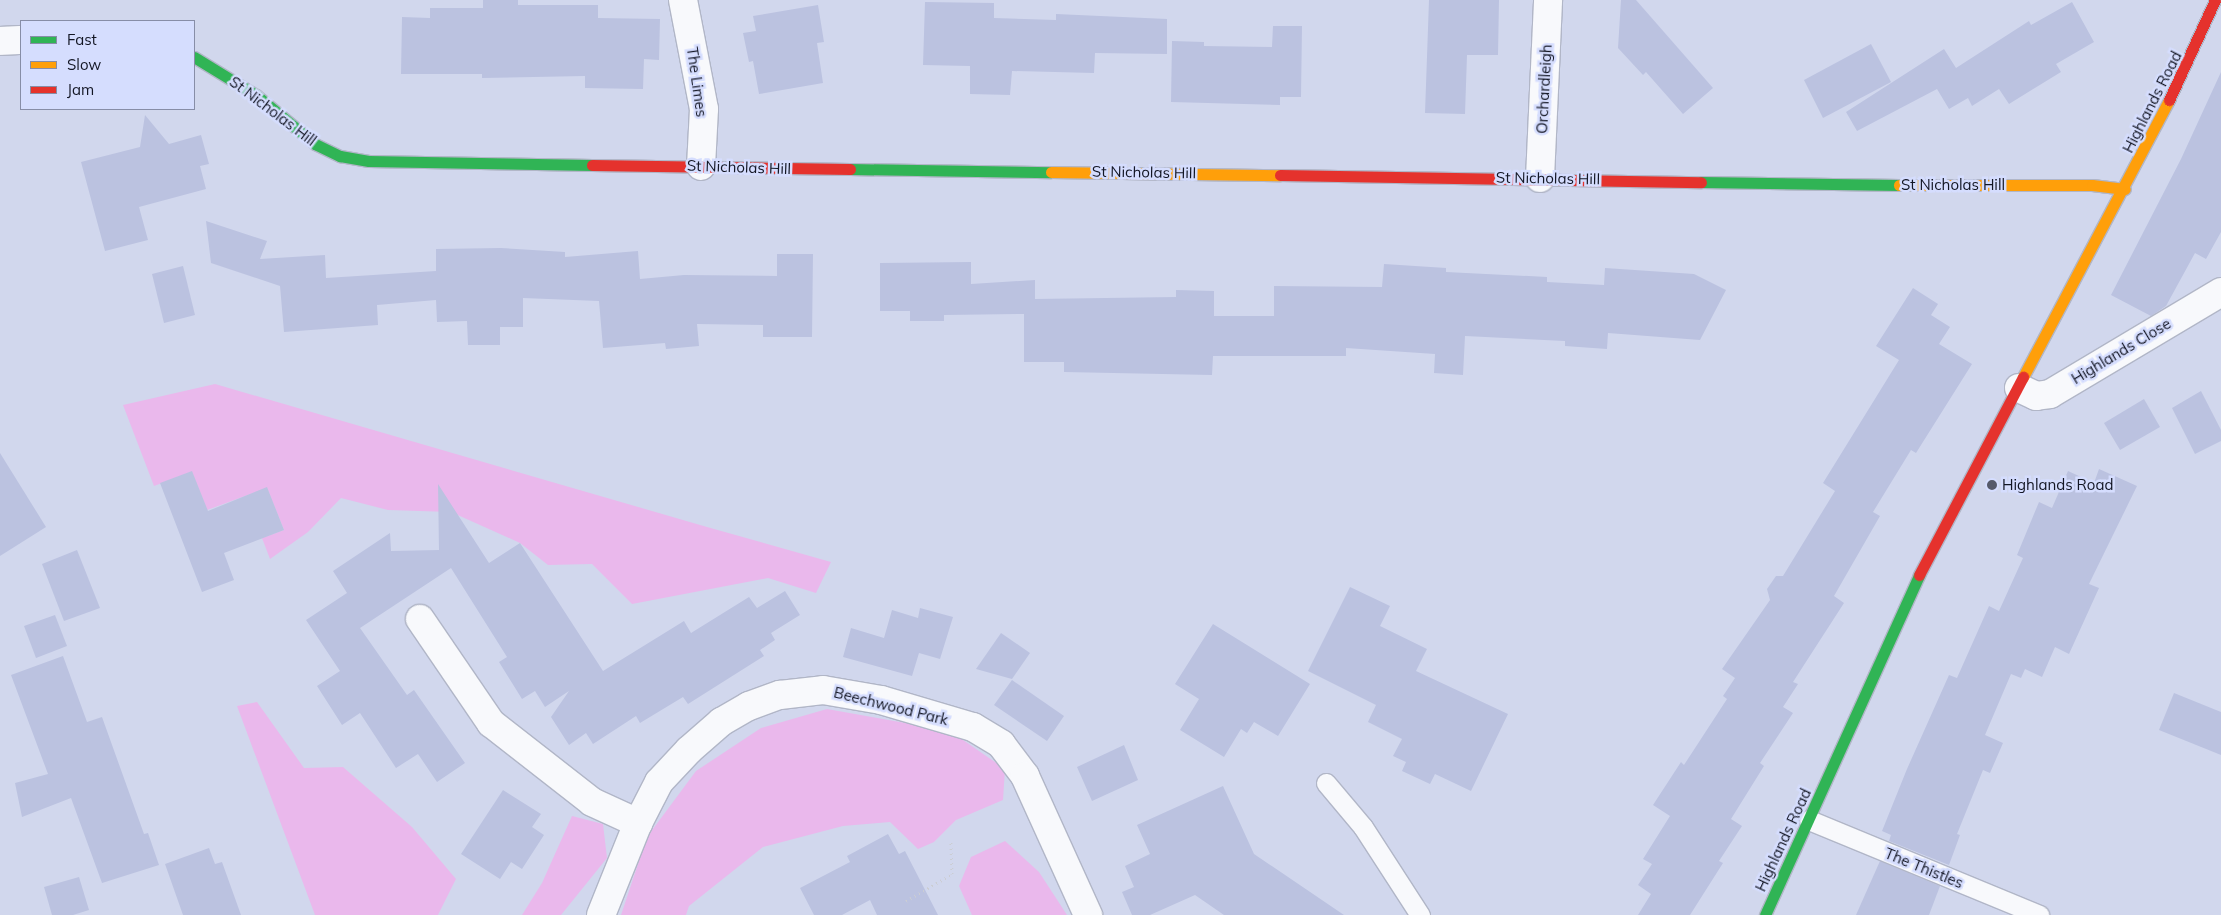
<!DOCTYPE html>
<style>
body{margin:0}
#map{position:relative;width:2221px;height:915px;overflow:hidden;background:#d1d7ed;font-family:Mulish,sans-serif}
div>[style]{position:absolute}
[style*='--x']{left:calc(var(--x)*1px);top:calc(var(--y)*1px);width:calc(var(--w)*1px);rotate:calc(var(--a)*1deg)}
.green>*{inset:0;background:#eab8ec}
.building>*{inset:0;background:#bbc2e0}
.path>*{height:3px;margin-top:-1.5px;transform-origin:0;background:repeating-linear-gradient(90deg,#cbcdd3 0 1px,transparent 0 5px)}
.roads{filter:drop-shadow(1px 0 #b1b6c7) drop-shadow(-1px 0 #b1b6c7) drop-shadow(0 1px #b1b6c7) drop-shadow(0 -1px #b1b6c7)}
.lane>*{height:19px;margin:-9.5px;padding:0 9.5px;transform-origin:9.5px;border-radius:9.5px;background:#f8f9fc}
.street>*{height:28px;margin:-14px;padding:0 14px;transform-origin:14px;border-radius:14px;background:#f8f9fc}
.fast>*{height:11px;margin:-5.5px;padding:0 5.5px;transform-origin:5.5px;border-radius:5.5px;background:#30b455}
.slow>*{height:11px;margin:-5.5px;padding:0 5.5px;transform-origin:5.5px;border-radius:5.5px;background:#ff9f0a}
.jam>*{height:11px;margin:-5.5px;padding:0 5.5px;transform-origin:5.5px;border-radius:5.5px;background:#e5322d}
.dots>*{width:14px;height:14px;translate:-50% -50%;box-sizing:border-box;border:2px solid #d5ddfe;border-radius:50%}
span{translate:-50% -50%;white-space:nowrap;text-align:center;line-height:1.15;-webkit-text-stroke:5px #d5ddfe;paint-order:stroke}
.street-label{font-size:15px;color:#131624}
.poi-label{font-size:15px;color:#131624}
.left{translate:0 -50%;text-align:left}
.legend{position:absolute;left:20px;top:20px;width:175px;height:90px;box-sizing:border-box;background:#d5ddfe;border:1px solid #878da7;margin:0;padding:6px 9px;list-style:none;font-size:15px;color:#131624}
.legend li{display:flex;align-items:center;gap:10px;height:25px}
.legend b{width:25px;border:1px solid #878da7}
</style>
<div id="map">
<div class="green">
<div style="clip-path:polygon(215px 384px,707px 527px,831px 562px,816px 593px,768px 578px,632px 604px,592px 564px,548px 565px,520px 543px,451px 512px,388px 510px,341px 498px,308px 532px,270px 559px,262px 538px,284px 530px,267px 488px,207px 510px,192px 472px,154px 486px,123px 405px)"></div>
<div style="clip-path:polygon(257px 702px,304px 768px,343px 767px,412px 827px,456px 879px,438px 915px,315px 915px,237px 706px)"></div>
<div style="clip-path:polygon(827px 709px,950px 731px,1005px 769px,1003px 800px,956px 820px,934px 842px,918px 849px,890px 822px,843px 826px,763px 847px,689px 906px,686px 915px,621px 915px,647px 837px,696px 771px,761px 728px)"></div>
<div style="clip-path:polygon(572px 816px,603px 824px,607px 858px,561px 915px,522px 915px,542px 883px)"></div>
<div style="clip-path:polygon(1005px 841px,1039px 872px,1067px 915px,972px 915px,959px 886px,971px 857px)"></div>
</div>
<div class="building">
<div style="clip-path:polygon(483px 0,518px 0,518px 5px,598px 5px,598px 18px,660px 19px,659px 60px,644px 59px,643px 89px,585px 88px,585px 76px,482px 78px,482px 74px,401px 74px,402px 17px,430px 18px,430px 8px,483px 8px)"></div>
<div style="clip-path:polygon(1429px 0,1499px 0,1498px 55px,1467px 55px,1465px 114px,1425px 113px)"></div>
<div style="clip-path:polygon(1621px 0,1636px 0,1713px 88px,1683px 114px,1646px 72px,1643px 75px,1618px 48px)"></div>
<div style="clip-path:polygon(925px 2px,994px 3px,994px 18px,1056px 20px,1056px 14px,1167px 19px,1167px 54px,1095px 53px,1094px 73px,1012px 71px,1010px 95px,970px 94px,970px 66px,923px 65px)"></div>
<div style="clip-path:polygon(2072px 2px,2094px 42px,2056px 64px,2061px 72px,2009px 104px,1999px 89px,1972px 106px,1968px 98px,1949px 109px,1937px 89px,1857px 131px,1846px 112px,1944px 49px,1956px 68px,2029px 21px,2031px 25px)"></div>
<div style="clip-path:polygon(818px 5px,824px 42px,817px 43px,823px 83px,759px 94px,753px 61px,749px 62px,743px 33px,756px 31px,753px 16px)"></div>
<div style="clip-path:polygon(1273px 26px,1302px 26px,1301px 97px,1280px 97px,1280px 105px,1171px 102px,1172px 41px,1204px 42px,1204px 46px,1272px 47px)"></div>
<div style="clip-path:polygon(1871px 44px,1891px 82px,1823px 118px,1804px 80px)"></div>
<div style="clip-path:polygon(2221px 72px,2221px 232px,2206px 259px,2195px 253px,2166px 306px,2151px 316px,2111px 295px,2181px 159px)"></div>
<div style="clip-path:polygon(145px 115px,169px 144px,201px 135px,209px 164px,200px 166px,206px 189px,139px 207px,148px 240px,105px 251px,81px 162px,140px 147px)"></div>
<div style="clip-path:polygon(206px 221px,267px 241px,260px 259px,325px 255px,326px 278px,436px 271px,436px 249px,501px 248px,565px 252px,565px 257px,638px 251px,640px 279px,684px 275px,777px 276px,777px 254px,813px 254px,812px 337px,763px 337px,763px 325px,697px 324px,699px 346px,666px 349px,665px 343px,603px 348px,599px 301px,523px 298px,523px 327px,500px 327px,500px 345px,468px 345px,467px 321px,437px 322px,436px 300px,377px 305px,378px 325px,284px 332px,280px 286px,211px 263px)"></div>
<div style="clip-path:polygon(971px 262px,971px 284px,1035px 280px,1035px 299px,1176px 297px,1176px 290px,1214px 291px,1214px 316px,1274px 316px,1274px 286px,1382px 287px,1384px 264px,1446px 268px,1446px 272px,1547px 277px,1547px 282px,1604px 285px,1605px 268px,1694px 274px,1726px 290px,1700px 340px,1608px 333px,1607px 349px,1565px 346px,1565px 341px,1465px 336px,1463px 375px,1434px 373px,1435px 354px,1346px 348px,1346px 356px,1213px 356px,1212px 375px,1064px 372px,1064px 362px,1024px 362px,1024px 314px,944px 315px,944px 321px,910px 321px,910px 311px,880px 311px,880px 263px)"></div>
<div style="clip-path:polygon(183px 266px,195px 315px,164px 323px,152px 274px)"></div>
<div style="clip-path:polygon(1913px 288px,1938px 304px,1931px 315px,1950px 327px,1939px 344px,1972px 364px,1916px 453px,1911px 450px,1873px 512px,1880px 516px,1834px 596px,1844px 603px,1793px 682px,1798px 684px,1783px 707px,1793px 713px,1760px 763px,1764px 766px,1731px 819px,1742px 826px,1719px 861px,1723px 863px,1690px 915px,1638px 915px,1651px 894px,1638px 885px,1652px 864px,1643px 859px,1670px 816px,1653px 805px,1681px 762px,1684px 765px,1727px 699px,1723px 696px,1735px 678px,1722px 669px,1770px 600px,1767px 589px,1776px 576px,1783px 576px,1835px 491px,1823px 483px,1899px 360px,1876px 346px)"></div>
<div style="clip-path:polygon(2201px 391px,2221px 430px,2221px 441px,2195px 454px,2172px 408px)"></div>
<div style="clip-path:polygon(2144px 399px,2160px 427px,2120px 450px,2104px 423px)"></div>
<div style="clip-path:polygon(0 453px,46px 527px,0 556px)"></div>
<div style="clip-path:polygon(2099px 469px,2137px 486px,2089px 584px,2099px 588px,2069px 654px,2055px 647px,2042px 677px,2025px 669px,2021px 678px,2011px 674px,1985px 735px,2003px 743px,1990px 773px,1983px 770px,1957px 834px,1960px 835px,1949px 865px,1889px 841px,1891px 835px,1882px 831px,1907px 769px,1949px 675px,1957px 678px,1989px 606px,1999px 611px,2023px 558px,2017px 555px,2039px 502px,2052px 508px,2068px 471px,2094px 483px)"></div>
<div style="clip-path:polygon(192px 471px,208px 511px,267px 487px,284px 530px,224px 553px,234px 580px,202px 592px,160px 483px)"></div>
<div style="clip-path:polygon(438px 484px,489px 563px,520px 543px,603px 671px,684px 621px,691px 633px,749px 597px,757px 608px,785px 591px,800px 615px,771px 633px,775px 640px,760px 650px,764px 656px,688px 704px,683px 697px,640px 723px,636px 716px,593px 744px,586px 733px,569px 745px,551px 717px,569px 691px,545px 707px,535px 691px,522px 699px,499px 662px,507px 657px,451px 568px,360px 628px,407px 695px,414px 690px,465px 763px,437px 782px,418px 754px,396px 768px,360px 713px,342px 725px,317px 686px,340px 671px,306px 620px,347px 593px,333px 571px,390px 533px,391px 551px,439px 550px)"></div>
<div style="clip-path:polygon(77px 550px,100px 608px,64px 621px,42px 564px)"></div>
<div style="clip-path:polygon(1350px 587px,1390px 606px,1380px 626px,1427px 649px,1416px 671px,1508px 714px,1471px 791px,1435px 774px,1430px 784px,1402px 771px,1406px 762px,1393px 756px,1402px 739px,1368px 722px,1376px 705px,1308px 671px)"></div>
<div style="clip-path:polygon(920px 608px,953px 617px,940px 659px,919px 653px,912px 676px,843px 657px,851px 628px,884px 638px,892px 610px,918px 618px)"></div>
<div style="clip-path:polygon(55px 615px,67px 646px,36px 658px,24px 626px)"></div>
<div style="clip-path:polygon(1213px 624px,1310px 684px,1278px 736px,1254px 722px,1247px 733px,1241px 729px,1224px 757px,1180px 730px,1199px 699px,1175px 684px)"></div>
<div style="clip-path:polygon(1001px 633px,1030px 653px,1012px 679px,976px 669px)"></div>
<div style="clip-path:polygon(63px 656px,87px 722px,102px 717px,144px 834px,148px 833px,159px 865px,102px 883px,71px 798px,22px 817px,15px 783px,48px 774px,11px 675px)"></div>
<div style="clip-path:polygon(1012px 680px,1064px 716px,1047px 741px,994px 705px)"></div>
<div style="clip-path:polygon(2174px 693px,2221px 712px,2221px 755px,2159px 730px)"></div>
<div style="clip-path:polygon(1124px 745px,1138px 780px,1092px 801px,1077px 767px)"></div>
<div style="clip-path:polygon(1223px 786px,1254px 854px,1344px 915px,1224px 915px,1195px 895px,1150px 915px,1132px 915px,1122px 892px,1134px 887px,1125px 866px,1150px 854px,1137px 825px)"></div>
<div style="clip-path:polygon(503px 790px,541px 814px,532px 827px,544px 835px,522px 869px,511px 862px,500px 879px,461px 854px)"></div>
<div style="clip-path:polygon(888px 834px,899px 854px,905px 851px,938px 915px,877px 915px,870px 900px,842px 915px,814px 915px,800px 888px,850px 862px,847px 856px)"></div>
<div style="clip-path:polygon(209px 848px,215px 864px,222px 862px,241px 915px,183px 915px,165px 864px)"></div>
<div style="clip-path:polygon(1880px 861px,1940px 886px,1929px 915px,1856px 915px)"></div>
<div style="clip-path:polygon(79px 877px,89px 910px,73px 915px,52px 915px,44px 887px)"></div>
</div>
<div class="path">
<div style="--x:906;--y:901;--w:53;--a:-30.4"></div>
<div style="--x:952;--y:874;--w:33;--a:-92"></div>
</div>
<div class="roads">
<div class="lane">
<div style="--x:1326;--y:783;--w:57;--a:49.9"></div>
<div style="--x:1363;--y:827;--w:105;--a:57.1"></div>
<div style="--x:1809;--y:820;--w:249;--a:22.4"></div>
</div>
<div class="street">
<div style="--x:683;--y:0;--w:111;--a:79.1"></div>
<div style="--x:704;--y:109;--w:57;--a:93"></div>
<div style="--x:0;--y:41;--w:21;--a:-3"></div>
<div style="--x:1540;--y:178;--w:178;--a:-87.4"></div>
<div style="--x:2019;--y:388;--w:19;--a:25"></div>
<div style="--x:2036;--y:396;--w:14;--a:-8"></div>
<div style="--x:2050;--y:394;--w:199;--a:-30.8"></div>
<div style="--x:420;--y:619;--w:126;--a:55.7"></div>
<div style="--x:491;--y:723;--w:128;--a:38"></div>
<div style="--x:592;--y:802;--w:51;--a:24.5"></div>
<div style="--x:601;--y:915;--w:99;--a:-68.1"></div>
<div style="--x:638;--y:823;--w:46;--a:-62.9"></div>
<div style="--x:659;--y:782;--w:44;--a:-46.8"></div>
<div style="--x:689;--y:750;--w:43;--a:-41.2"></div>
<div style="--x:721;--y:722;--w:32;--a:-30"></div>
<div style="--x:749;--y:706;--w:33;--a:-20"></div>
<div style="--x:780;--y:695;--w:43;--a:-6.6"></div>
<div style="--x:823;--y:690;--w:59;--a:9.8"></div>
<div style="--x:881;--y:700;--w:96;--a:16.4"></div>
<div style="--x:973;--y:727;--w:33;--a:31"></div>
<div style="--x:1001;--y:744;--w:40;--a:53"></div>
<div style="--x:1025;--y:776;--w:153;--a:65.6"></div>
</div>
<div class="fast">
<div style="--x:194;--y:57;--w:73;--a:31.5"></div>
<div style="--x:256;--y:95;--w:77;--a:39.7"></div>
<div style="--x:315;--y:144;--w:28;--a:26"></div>
<div style="--x:340;--y:156;--w:29;--a:10"></div>
<div style="--x:369;--y:161;--w:223;--a:1"></div>
<div style="--x:850;--y:169;--w:201;--a:0.9"></div>
<div style="--x:1701;--y:182;--w:198;--a:0.9"></div>
<div style="--x:1765;--y:915;--w:373;--a:-65.6"></div>
</div>
<div class="slow">
<div style="--x:1051;--y:172;--w:229;--a:0.8"></div>
<div style="--x:1899;--y:185;--w:193;--a:0"></div>
<div style="--x:2092;--y:185;--w:33;--a:7"></div>
<div style="--x:2023;--y:377;--w:313;--a:-62.2"></div>
</div>
<div class="jam">
<div style="--x:2169;--y:100;--w:110;--a:-65.3"></div>
<div style="--x:592;--y:165;--w:258;--a:0.9"></div>
<div style="--x:1280;--y:175;--w:421;--a:1"></div>
<div style="--x:1919;--y:575;--w:224;--a:-62.3"></div>
</div>
</div>
<div class="dots">
<div style="left:1992px;top:485px;background:#565a6a"></div>
</div>
<div class="street-label">
<span style="left:697px;top:82px;rotate:82deg">The Limes</span>
<span style="left:1544px;top:89px;rotate:-87deg">Orchardleigh</span>
<span style="left:2152px;top:102px;rotate:-63deg">Highlands Road</span>
<span style="left:273px;top:111px;rotate:37deg">St Nicholas Hill</span>
<span style="left:739px;top:167px;rotate:2deg">St Nicholas Hill</span>
<span style="left:1144px;top:172px;rotate:1deg">St Nicholas Hill</span>
<span style="left:1548px;top:178px;rotate:1deg">St Nicholas Hill</span>
<span style="left:1953px;top:185px">St Nicholas Hill</span>
<span style="left:2121px;top:351px;rotate:-31deg">Highlands Close</span>
<span style="left:891px;top:706px;rotate:14deg">Beechwood Park</span>
<span style="left:1783px;top:840px;rotate:-65deg">Highlands Road</span>
<span style="left:1924px;top:868px;rotate:22deg">The Thistles</span>
</div>
<div class="poi-label">
<span class="left" style="left:2002px;top:485px">Highlands Road</span>
</div>
<ul class="legend">
<li><b style="height:6px;background:#30b455"></b>Fast</li>
<li><b style="height:6px;background:#ff9f0a"></b>Slow</li>
<li><b style="height:6px;background:#e5322d"></b>Jam</li>
</ul>
</div>
